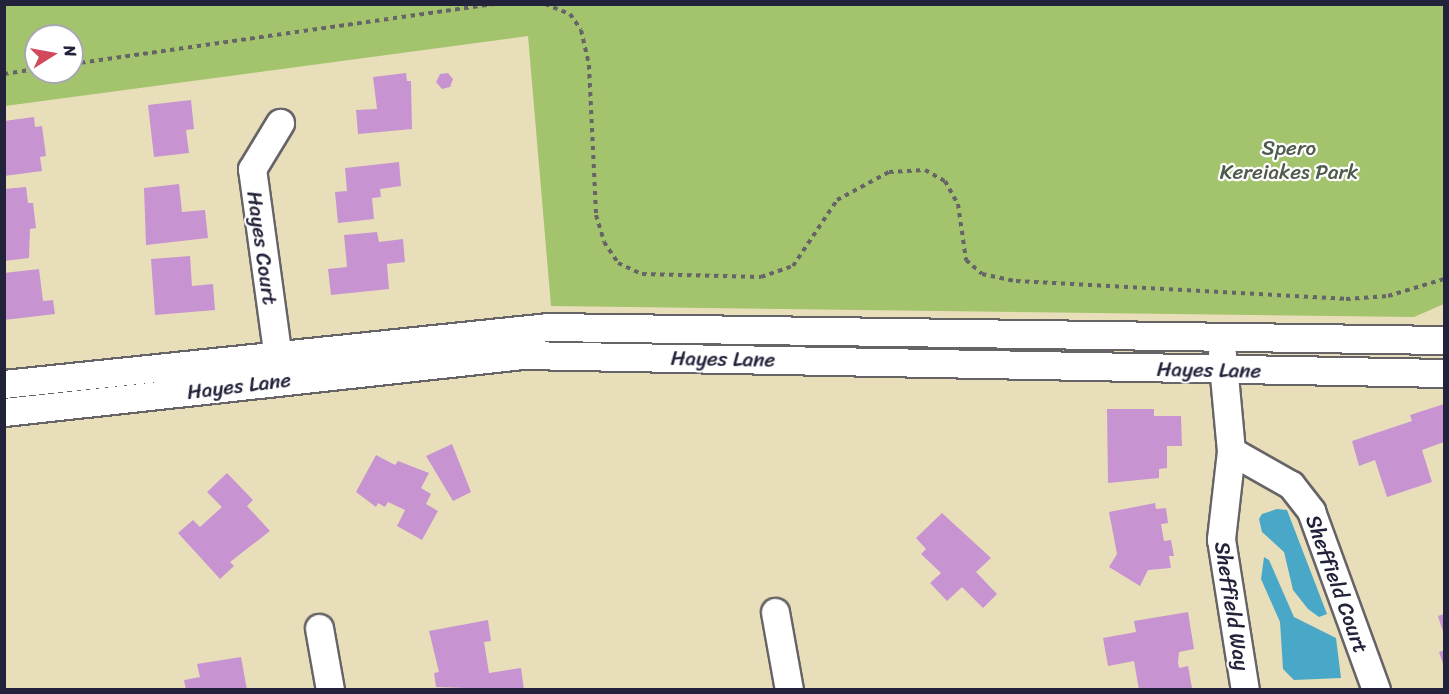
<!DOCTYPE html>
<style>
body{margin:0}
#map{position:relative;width:1449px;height:694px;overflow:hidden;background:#e8dfba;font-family:Sriracha,sans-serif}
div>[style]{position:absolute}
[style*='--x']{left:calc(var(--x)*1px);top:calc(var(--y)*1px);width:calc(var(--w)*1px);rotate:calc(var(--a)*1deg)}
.green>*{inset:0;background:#a3c46d}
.water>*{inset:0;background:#49a8c8}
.building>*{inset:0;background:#c794d1}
.path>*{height:4px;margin-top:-2px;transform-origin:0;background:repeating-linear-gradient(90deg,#676467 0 4.5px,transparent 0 9px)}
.roads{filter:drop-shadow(2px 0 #676467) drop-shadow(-2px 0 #676467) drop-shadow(0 2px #676467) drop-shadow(0 -2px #676467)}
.street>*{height:27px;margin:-13.5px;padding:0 13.5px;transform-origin:13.5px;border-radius:13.5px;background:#fff}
span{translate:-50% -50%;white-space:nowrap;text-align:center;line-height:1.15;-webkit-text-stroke:4.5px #fff;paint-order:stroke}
.park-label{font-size:21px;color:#4f5b4c}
.street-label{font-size:21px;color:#22223b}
.frame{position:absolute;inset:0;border:6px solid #22223b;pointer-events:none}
.north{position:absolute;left:24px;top:24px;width:60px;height:60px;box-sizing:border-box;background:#fff;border:2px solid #a7a7b1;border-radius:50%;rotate:79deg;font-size:16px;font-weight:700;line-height:24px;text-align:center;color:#22223b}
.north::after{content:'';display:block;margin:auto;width:21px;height:27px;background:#d1495b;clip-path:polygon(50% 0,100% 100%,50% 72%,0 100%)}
</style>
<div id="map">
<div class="green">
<div style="clip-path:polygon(evenodd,4px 5px,1444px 5px,1444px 304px,1414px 317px,551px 306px,528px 36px,5px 106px,4px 5px,36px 36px,72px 36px,72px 72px,36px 72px,36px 36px)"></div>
</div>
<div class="water">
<div style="clip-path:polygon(1277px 509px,1287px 510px,1327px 614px,1319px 617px,1308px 609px,1293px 590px,1284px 552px,1262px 532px,1259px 519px,1262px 514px)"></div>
<div style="clip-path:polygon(1264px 557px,1269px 560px,1294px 617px,1336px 638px,1341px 678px,1294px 680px,1283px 669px,1280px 622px,1261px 579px)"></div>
</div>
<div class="building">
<div style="clip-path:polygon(406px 73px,407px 81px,411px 81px,412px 129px,358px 134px,356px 110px,377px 109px,373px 77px)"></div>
<div style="clip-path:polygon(448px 73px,453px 79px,450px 87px,442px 89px,436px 82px,440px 74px)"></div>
<div style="clip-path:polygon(191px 100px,194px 129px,186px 130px,189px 153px,154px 157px,148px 105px)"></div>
<div style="clip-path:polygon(34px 117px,35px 127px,42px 126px,46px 156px,40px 157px,42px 171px,4px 176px,4px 121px)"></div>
<div style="clip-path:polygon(399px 162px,401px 186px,380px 189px,381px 197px,372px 198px,374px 219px,338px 223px,335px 192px,347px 191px,345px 168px)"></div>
<div style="clip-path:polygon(179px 184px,182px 212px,205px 210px,208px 238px,146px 245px,144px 188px)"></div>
<div style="clip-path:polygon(26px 187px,28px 203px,33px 203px,36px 228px,30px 229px,29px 258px,4px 261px,4px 189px)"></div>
<div style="clip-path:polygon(377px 232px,379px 242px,403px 239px,405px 262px,387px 264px,389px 289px,331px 295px,328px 269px,347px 267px,344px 235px)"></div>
<div style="clip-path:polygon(190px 256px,192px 286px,213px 284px,215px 310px,155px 315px,151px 259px)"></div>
<div style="clip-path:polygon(39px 269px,43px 301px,53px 300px,55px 314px,4px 320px,4px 273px)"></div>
<div style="clip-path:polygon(1444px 404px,1444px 442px,1422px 450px,1432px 482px,1387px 497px,1375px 460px,1359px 466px,1352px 441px,1412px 421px,1410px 415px)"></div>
<div style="clip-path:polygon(1107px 409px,1154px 409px,1154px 416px,1181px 416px,1182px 446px,1167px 446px,1167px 468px,1159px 469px,1159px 478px,1108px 483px)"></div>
<div style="clip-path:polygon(452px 444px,471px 492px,453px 501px,426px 456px)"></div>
<div style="clip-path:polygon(376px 455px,395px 465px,398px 461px,429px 473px,421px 488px,431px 494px,426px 504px,438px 511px,422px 540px,397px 526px,405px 510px,388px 502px,385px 507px,378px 503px,376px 507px,356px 492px)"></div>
<div style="clip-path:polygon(227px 473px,253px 500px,247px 506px,270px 531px,230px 562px,234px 566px,220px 579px,178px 533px,193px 520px,200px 527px,222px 507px,207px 492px)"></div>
<div style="clip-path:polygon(1155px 503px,1156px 509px,1166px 508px,1168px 523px,1161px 524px,1164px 541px,1171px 540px,1174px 556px,1169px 556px,1171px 568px,1148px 570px,1140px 586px,1109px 567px,1117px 554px,1109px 512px)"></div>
<div style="clip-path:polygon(942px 513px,991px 558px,976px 572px,997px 594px,983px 608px,962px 587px,947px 601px,930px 583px,941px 573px,921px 554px,926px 549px,916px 538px)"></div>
<div style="clip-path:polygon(1188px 612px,1194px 649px,1179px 652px,1178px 663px,1179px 668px,1188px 666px,1192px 688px,1139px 690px,1134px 661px,1108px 666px,1103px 638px,1136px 632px,1134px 621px)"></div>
<div style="clip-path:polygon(1444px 614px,1444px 635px,1438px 616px)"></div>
<div style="clip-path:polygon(488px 620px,491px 641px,484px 642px,489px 673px,521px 668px,524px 690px,436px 687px,434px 673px,439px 672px,429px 631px)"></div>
<div style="clip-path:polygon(1444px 650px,1444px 667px,1439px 652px)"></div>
<div style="clip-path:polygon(241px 657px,247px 690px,186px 690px,184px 680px,200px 677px,197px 664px)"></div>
</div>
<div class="path">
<div style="--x:545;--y:4;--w:27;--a:22"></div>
<div style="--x:570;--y:14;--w:19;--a:55"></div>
<div style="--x:581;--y:30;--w:36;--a:77"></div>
<div style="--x:589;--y:65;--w:150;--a:87.3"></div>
<div style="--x:596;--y:215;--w:28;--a:73"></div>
<div style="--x:604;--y:242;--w:25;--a:56"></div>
<div style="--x:618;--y:263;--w:26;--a:25"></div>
<div style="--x:642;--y:274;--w:119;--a:1.4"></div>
<div style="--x:761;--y:277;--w:34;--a:-19"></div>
<div style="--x:793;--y:266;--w:79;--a:-56.3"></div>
<div style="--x:837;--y:200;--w:59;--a:-28.3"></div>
<div style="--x:889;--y:172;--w:36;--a:-3"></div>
<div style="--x:925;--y:170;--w:23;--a:29"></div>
<div style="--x:945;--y:181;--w:26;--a:61"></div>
<div style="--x:958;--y:204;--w:57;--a:81.9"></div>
<div style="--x:966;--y:260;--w:21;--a:41"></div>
<div style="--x:982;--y:274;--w:35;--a:12"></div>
<div style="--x:1016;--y:281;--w:330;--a:3.1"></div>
<div style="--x:1346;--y:299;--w:42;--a:-4.1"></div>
<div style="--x:1388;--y:296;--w:59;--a:-16.9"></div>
<div style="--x:72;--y:64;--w:426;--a:-8.1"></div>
<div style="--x:4;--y:74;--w:32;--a:-9"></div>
</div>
<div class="roads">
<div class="street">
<div style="--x:1222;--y:354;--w:97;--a:84.7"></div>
<div style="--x:1231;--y:451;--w:69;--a:29.5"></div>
<div style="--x:1291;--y:485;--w:33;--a:52"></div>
<div style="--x:1311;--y:511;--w:190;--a:70"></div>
<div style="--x:280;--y:373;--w:206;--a:-97.8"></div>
<div style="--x:252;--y:169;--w:54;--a:-58.7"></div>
<div style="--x:4;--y:384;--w:547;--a:-5.98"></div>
<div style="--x:548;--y:327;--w:896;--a:0.83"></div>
<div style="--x:4;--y:412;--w:522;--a:-6.27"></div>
<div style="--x:523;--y:355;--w:921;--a:1.12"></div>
<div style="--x:1231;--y:451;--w:89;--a:96.5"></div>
<div style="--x:1221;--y:539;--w:153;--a:81"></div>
<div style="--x:775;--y:612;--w:79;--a:79.8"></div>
<div style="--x:319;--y:628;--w:63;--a:79.9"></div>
</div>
</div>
<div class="park-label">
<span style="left:1289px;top:160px">Spero<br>Kereiakes Park</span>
</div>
<div class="street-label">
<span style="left:262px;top:248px;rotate:82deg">Hayes Court</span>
<span style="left:723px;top:359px;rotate:1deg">Hayes Lane</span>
<span style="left:1209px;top:370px;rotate:1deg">Hayes Lane</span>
<span style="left:239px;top:386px;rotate:-7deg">Hayes Lane</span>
<span style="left:1337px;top:584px;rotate:70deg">Sheffield Court</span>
<span style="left:1232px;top:606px;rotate:81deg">Sheffield Way</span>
</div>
<div class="frame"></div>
<div class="north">N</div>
</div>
